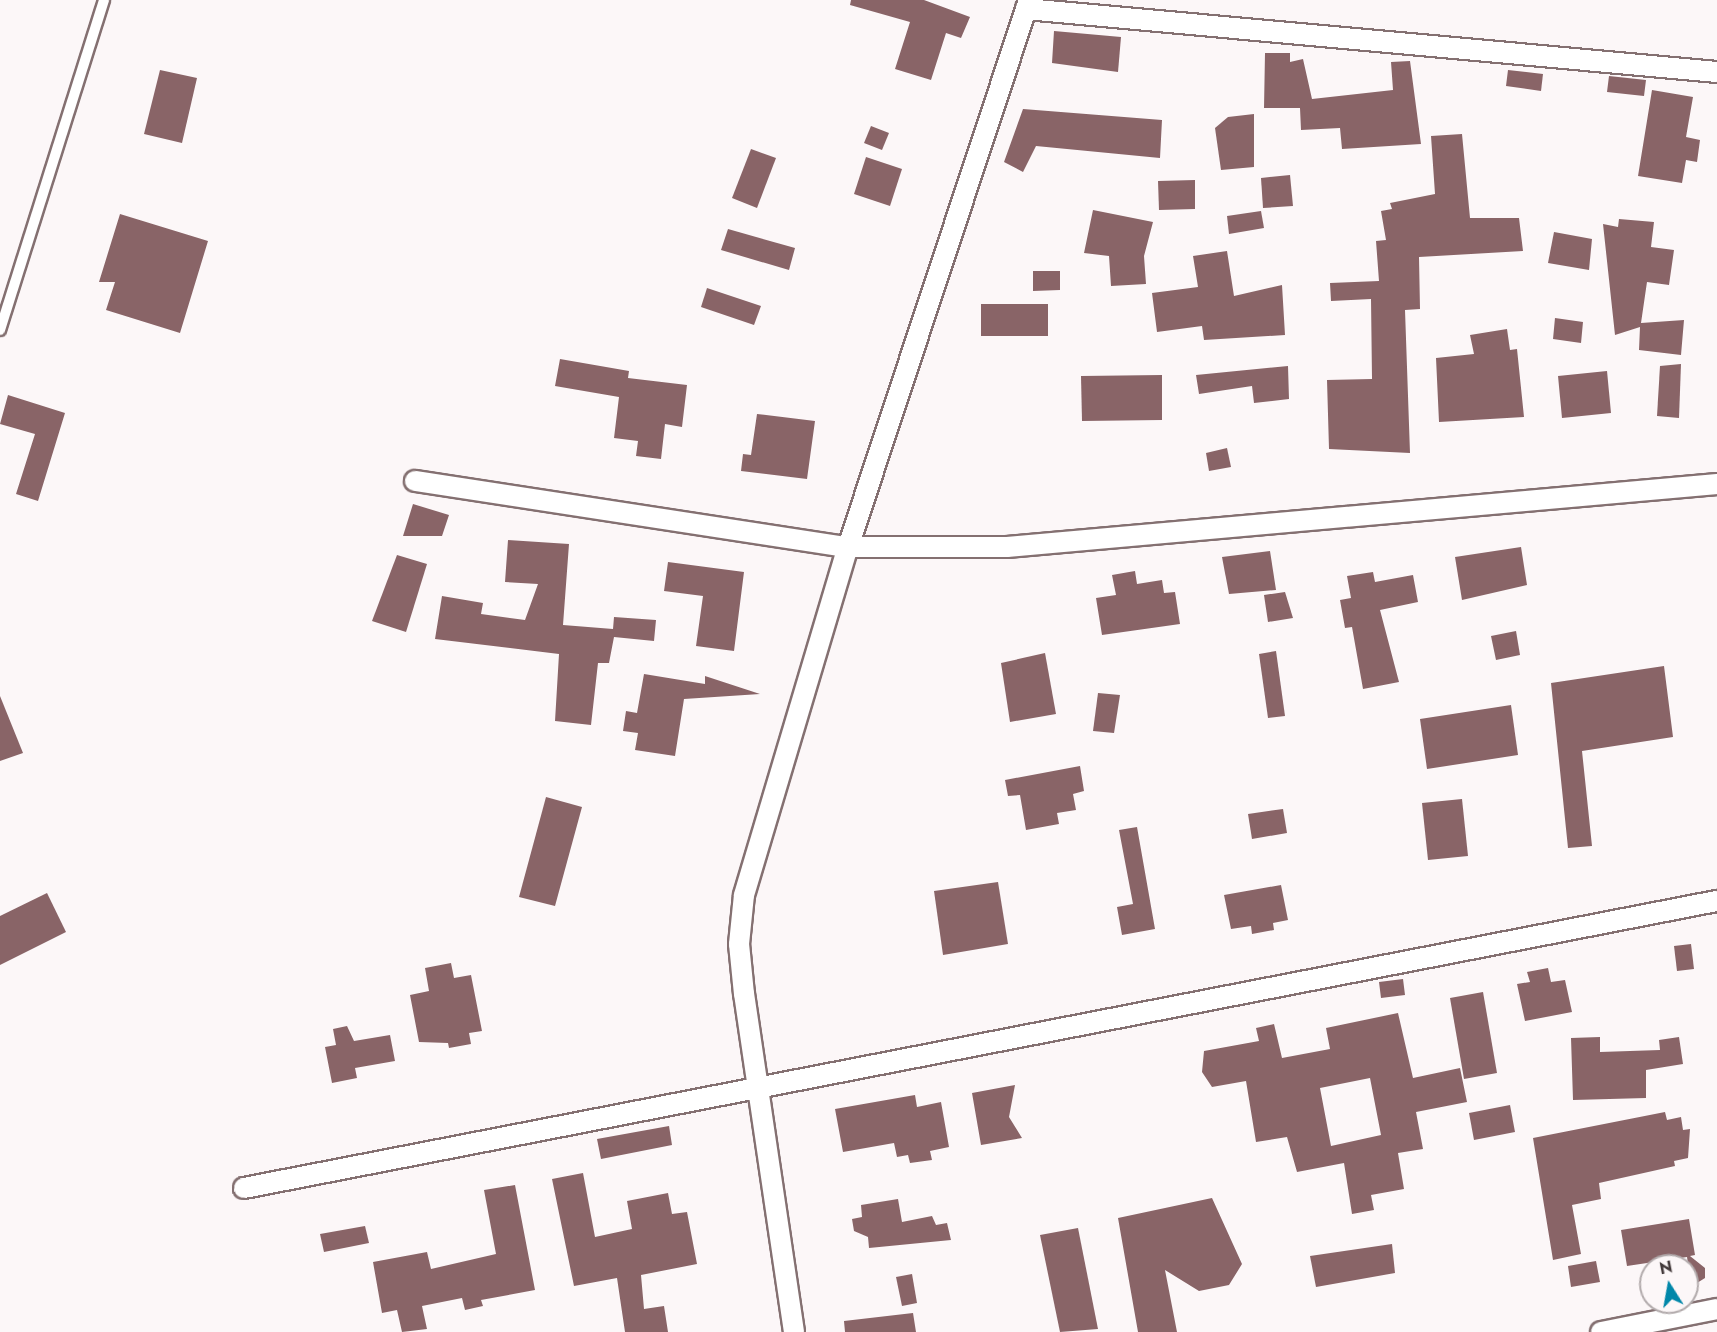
<!DOCTYPE html>
<style>
body{margin:0}
#map{position:relative;width:1717px;height:1332px;overflow:hidden;background:#fcf7f8;font-family:Jost,sans-serif}
div>[style]{position:absolute}
[style*='--x']{left:calc(var(--x)*1px);top:calc(var(--y)*1px);width:calc(var(--w)*1px);rotate:calc(var(--a)*1deg)}
.building>*{inset:0;background:#896467}
.roads{filter:drop-shadow(2px 0 #847071) drop-shadow(-2px 0 #847071) drop-shadow(0 2px #847071) drop-shadow(0 -2px #847071)}
.service>*{height:10px;margin:-5px;padding:0 5px;transform-origin:5px;border-radius:5px;background:#fff}
.minor>*{height:20px;margin:-10px;padding:0 10px;transform-origin:10px;border-radius:10px;background:#fff}
span{translate:-50% -50%;white-space:nowrap;text-align:center;line-height:1.15;-webkit-text-stroke:6px #fcf7f8;paint-order:stroke}
.north{position:absolute;left:1639px;top:1254px;width:60px;height:60px;box-sizing:border-box;background:#fcf7f8;border:2px solid #b2abac;border-radius:50%;rotate:349deg;font-size:16px;font-weight:700;line-height:24px;text-align:center;color:#42393a}
.north::after{content:'';display:block;margin:auto;width:21px;height:27px;background:#0187a9;clip-path:polygon(50% 0,100% 100%,50% 72%,0 100%)}
</style>
<div id="map">
<div class="building">
<div style="clip-path:polygon(851px 0,924px 0,970px 17px,961px 38px,946px 33px,931px 80px,895px 69px,910px 22px,850px 5px)"></div>
<div style="clip-path:polygon(1054px 31px,1121px 37px,1118px 72px,1052px 63px)"></div>
<div style="clip-path:polygon(1265px 53px,1290px 53px,1290px 62px,1303px 59px,1312px 99px,1393px 90px,1391px 62px,1410px 61px,1421px 144px,1342px 149px,1340px 128px,1301px 130px,1300px 108px,1264px 108px)"></div>
<div style="clip-path:polygon(160px 70px,197px 78px,182px 143px,144px 134px)"></div>
<div style="clip-path:polygon(1508px 70px,1543px 74px,1541px 91px,1506px 86px)"></div>
<div style="clip-path:polygon(1609px 76px,1646px 80px,1644px 96px,1607px 92px)"></div>
<div style="clip-path:polygon(1652px 90px,1693px 97px,1686px 137px,1700px 140px,1697px 162px,1686px 160px,1682px 183px,1638px 176px)"></div>
<div style="clip-path:polygon(1023px 109px,1162px 120px,1160px 158px,1036px 146px,1023px 172px,1004px 162px)"></div>
<div style="clip-path:polygon(1254px 114px,1254px 167px,1221px 170px,1215px 128px,1228px 117px)"></div>
<div style="clip-path:polygon(871px 126px,889px 133px,882px 150px,864px 143px)"></div>
<div style="clip-path:polygon(1462px 134px,1470px 218px,1519px 218px,1523px 251px,1419px 257px,1420px 309px,1405px 310px,1410px 453px,1329px 449px,1327px 380px,1372px 379px,1371px 299px,1331px 301px,1330px 283px,1379px 281px,1376px 241px,1386px 240px,1381px 211px,1392px 209px,1390px 203px,1435px 194px,1431px 136px)"></div>
<div style="clip-path:polygon(751px 149px,776px 158px,757px 208px,732px 198px)"></div>
<div style="clip-path:polygon(866px 157px,902px 169px,890px 206px,854px 194px)"></div>
<div style="clip-path:polygon(1290px 175px,1293px 206px,1263px 208px,1261px 178px)"></div>
<div style="clip-path:polygon(1195px 180px,1195px 209px,1159px 210px,1158px 181px)"></div>
<div style="clip-path:polygon(1093px 210px,1153px 222px,1144px 256px,1146px 284px,1111px 286px,1109px 256px,1084px 253px)"></div>
<div style="clip-path:polygon(1261px 211px,1264px 228px,1229px 234px,1227px 216px)"></div>
<div style="clip-path:polygon(120px 214px,208px 241px,180px 333px,106px 310px,115px 282px,99px 282px)"></div>
<div style="clip-path:polygon(1619px 219px,1654px 222px,1651px 247px,1674px 250px,1669px 285px,1647px 282px,1641px 323px,1684px 320px,1681px 355px,1639px 350px,1640px 327px,1615px 335px,1603px 224px,1618px 227px)"></div>
<div style="clip-path:polygon(728px 229px,795px 248px,789px 270px,721px 250px)"></div>
<div style="clip-path:polygon(1554px 232px,1592px 239px,1589px 270px,1548px 263px)"></div>
<div style="clip-path:polygon(1227px 251px,1234px 296px,1282px 285px,1285px 335px,1204px 340px,1202px 326px,1157px 332px,1152px 293px,1198px 287px,1193px 256px)"></div>
<div style="clip-path:polygon(1033px 271px,1060px 271px,1060px 290px,1033px 291px)"></div>
<div style="clip-path:polygon(707px 288px,761px 306px,754px 325px,701px 307px)"></div>
<div style="clip-path:polygon(981px 304px,1048px 304px,1048px 336px,981px 336px)"></div>
<div style="clip-path:polygon(1555px 318px,1583px 322px,1581px 343px,1553px 339px)"></div>
<div style="clip-path:polygon(1507px 329px,1510px 350px,1517px 349px,1524px 417px,1439px 422px,1436px 358px,1474px 354px,1470px 335px)"></div>
<div style="clip-path:polygon(560px 359px,629px 371px,628px 378px,687px 385px,682px 427px,665px 424px,661px 459px,636px 456px,638px 441px,614px 438px,619px 397px,555px 386px)"></div>
<div style="clip-path:polygon(1681px 364px,1679px 418px,1657px 416px,1660px 366px)"></div>
<div style="clip-path:polygon(1288px 366px,1289px 399px,1254px 403px,1252px 386px,1199px 394px,1196px 375px)"></div>
<div style="clip-path:polygon(1607px 371px,1611px 413px,1562px 418px,1558px 376px)"></div>
<div style="clip-path:polygon(1162px 375px,1162px 420px,1082px 421px,1081px 376px)"></div>
<div style="clip-path:polygon(8px 395px,65px 413px,38px 501px,16px 494px,35px 434px,0 424px)"></div>
<div style="clip-path:polygon(757px 414px,815px 421px,807px 479px,741px 471px,743px 454px,751px 455px)"></div>
<div style="clip-path:polygon(1227px 448px,1231px 467px,1209px 471px,1206px 453px)"></div>
<div style="clip-path:polygon(413px 504px,449px 515px,442px 536px,403px 536px)"></div>
<div style="clip-path:polygon(508px 540px,569px 544px,563px 625px,613px 629px,614px 617px,656px 620px,654px 641px,614px 637px,609px 663px,598px 663px,591px 725px,555px 721px,559px 654px,435px 639px,442px 596px,483px 603px,481px 614px,525px 620px,538px 584px,505px 582px)"></div>
<div style="clip-path:polygon(1521px 547px,1527px 585px,1462px 600px,1455px 557px)"></div>
<div style="clip-path:polygon(1270px 551px,1276px 590px,1229px 594px,1222px 557px)"></div>
<div style="clip-path:polygon(397px 555px,427px 564px,406px 632px,372px 621px)"></div>
<div style="clip-path:polygon(668px 562px,744px 572px,734px 651px,696px 646px,703px 596px,664px 591px)"></div>
<div style="clip-path:polygon(1135px 571px,1137px 584px,1162px 580px,1164px 593px,1175px 592px,1180px 624px,1102px 635px,1096px 598px,1116px 595px,1112px 575px)"></div>
<div style="clip-path:polygon(1373px 572px,1375px 582px,1413px 575px,1418px 602px,1380px 610px,1399px 682px,1363px 689px,1352px 627px,1345px 628px,1340px 600px,1351px 598px,1347px 576px)"></div>
<div style="clip-path:polygon(1285px 592px,1293px 618px,1268px 622px,1264px 595px)"></div>
<div style="clip-path:polygon(1516px 631px,1520px 655px,1496px 660px,1491px 636px)"></div>
<div style="clip-path:polygon(1276px 651px,1285px 716px,1268px 718px,1259px 654px)"></div>
<div style="clip-path:polygon(1045px 653px,1056px 714px,1010px 722px,1001px 663px)"></div>
<div style="clip-path:polygon(1664px 666px,1673px 737px,1582px 751px,1592px 846px,1568px 848px,1551px 683px)"></div>
<div style="clip-path:polygon(644px 674px,705px 684px,705px 676px,760px 694px,684px 699px,675px 756px,635px 750px,638px 733px,623px 731px,626px 711px,637px 713px)"></div>
<div style="clip-path:polygon(1098px 693px,1120px 695px,1114px 733px,1093px 731px)"></div>
<div style="clip-path:polygon(0 696px,23px 753px,0 761px)"></div>
<div style="clip-path:polygon(1511px 705px,1518px 755px,1427px 769px,1420px 719px)"></div>
<div style="clip-path:polygon(1080px 766px,1084px 791px,1073px 794px,1076px 810px,1057px 813px,1059px 824px,1026px 830px,1020px 795px,1008px 796px,1005px 780px)"></div>
<div style="clip-path:polygon(546px 797px,582px 807px,555px 906px,519px 897px)"></div>
<div style="clip-path:polygon(1462px 799px,1468px 856px,1428px 860px,1422px 803px)"></div>
<div style="clip-path:polygon(1283px 809px,1287px 833px,1252px 839px,1248px 814px)"></div>
<div style="clip-path:polygon(1137px 827px,1155px 929px,1122px 935px,1117px 907px,1133px 904px,1119px 830px)"></div>
<div style="clip-path:polygon(998px 882px,1008px 944px,943px 955px,934px 891px)"></div>
<div style="clip-path:polygon(1281px 885px,1288px 920px,1273px 923px,1274px 930px,1252px 934px,1251px 926px,1231px 929px,1224px 895px)"></div>
<div style="clip-path:polygon(47px 893px,66px 932px,0 965px,0 916px)"></div>
<div style="clip-path:polygon(1691px 944px,1694px 969px,1677px 971px,1674px 946px)"></div>
<div style="clip-path:polygon(451px 963px,454px 978px,471px 975px,482px 1031px,469px 1033px,471px 1044px,449px 1048px,448px 1043px,419px 1042px,410px 995px,429px 991px,425px 968px)"></div>
<div style="clip-path:polygon(1548px 968px,1551px 982px,1565px 980px,1572px 1012px,1525px 1021px,1517px 984px,1530px 982px,1527px 972px)"></div>
<div style="clip-path:polygon(1403px 979px,1405px 995px,1381px 998px,1379px 982px)"></div>
<div style="clip-path:polygon(1483px 992px,1497px 1073px,1464px 1079px,1450px 998px)"></div>
<div style="clip-path:polygon(evenodd,1398px 1013px,1413px 1078px,1460px 1068px,1467px 1102px,1416px 1112px,1423px 1149px,1398px 1153px,1404px 1189px,1371px 1195px,1374px 1210px,1352px 1214px,1344px 1163px,1297px 1172px,1287px 1137px,1256px 1142px,1246px 1081px,1212px 1087px,1202px 1072px,1204px 1051px,1259px 1041px,1256px 1028px,1274px 1024px,1282px 1058px,1330px 1049px,1326px 1028px,1398px 1013px,1370px 1078px,1381px 1135px,1331px 1146px,1320px 1088px,1370px 1078px)"></div>
<div style="clip-path:polygon(347px 1026px,354px 1041px,390px 1035px,395px 1061px,355px 1068px,357px 1078px,332px 1083px,325px 1047px,336px 1045px,333px 1029px)"></div>
<div style="clip-path:polygon(1600px 1037px,1600px 1052px,1660px 1050px,1659px 1040px,1679px 1037px,1683px 1064px,1646px 1070px,1646px 1098px,1573px 1100px,1571px 1038px)"></div>
<div style="clip-path:polygon(1015px 1085px,1009px 1117px,1022px 1138px,981px 1145px,972px 1093px)"></div>
<div style="clip-path:polygon(915px 1095px,917px 1107px,941px 1102px,949px 1147px,930px 1151px,932px 1160px,910px 1163px,908px 1155px,897px 1157px,894px 1143px,843px 1152px,835px 1109px)"></div>
<div style="clip-path:polygon(1510px 1105px,1515px 1132px,1474px 1140px,1469px 1113px)"></div>
<div style="clip-path:polygon(1665px 1112px,1667px 1120px,1681px 1117px,1683px 1130px,1690px 1129px,1688px 1158px,1674px 1161px,1675px 1166px,1599px 1183px,1601px 1199px,1572px 1205px,1581px 1254px,1553px 1260px,1533px 1138px)"></div>
<div style="clip-path:polygon(669px 1126px,672px 1145px,601px 1159px,597px 1139px)"></div>
<div style="clip-path:polygon(583px 1173px,595px 1237px,632px 1229px,627px 1201px,668px 1193px,672px 1214px,687px 1212px,697px 1264px,641px 1275px,644px 1309px,664px 1306px,668px 1332px,625px 1332px,617px 1278px,574px 1286px,552px 1179px)"></div>
<div style="clip-path:polygon(515px 1185px,535px 1290px,481px 1300px,483px 1306px,465px 1310px,462px 1298px,422px 1306px,427px 1329px,402px 1332px,397px 1310px,382px 1313px,373px 1262px,427px 1252px,431px 1269px,496px 1254px,484px 1190px)"></div>
<div style="clip-path:polygon(1212px 1198px,1242px 1264px,1229px 1285px,1199px 1291px,1165px 1270px,1177px 1332px,1138px 1332px,1118px 1218px)"></div>
<div style="clip-path:polygon(898px 1199px,902px 1222px,932px 1216px,936px 1225px,947px 1223px,951px 1240px,869px 1248px,868px 1237px,854px 1231px,852px 1219px,862px 1217px,861px 1205px)"></div>
<div style="clip-path:polygon(1689px 1219px,1695px 1255px,1690px 1256px,1705px 1268px,1705px 1278px,1697px 1283px,1690px 1278px,1687px 1257px,1627px 1266px,1621px 1230px)"></div>
<div style="clip-path:polygon(365px 1226px,369px 1243px,324px 1252px,320px 1234px)"></div>
<div style="clip-path:polygon(1078px 1228px,1098px 1329px,1060px 1332px,1040px 1235px)"></div>
<div style="clip-path:polygon(1392px 1244px,1395px 1273px,1316px 1287px,1310px 1256px)"></div>
<div style="clip-path:polygon(1596px 1261px,1600px 1282px,1571px 1287px,1568px 1266px)"></div>
<div style="clip-path:polygon(912px 1274px,917px 1303px,902px 1306px,896px 1277px)"></div>
<div style="clip-path:polygon(913px 1313px,916px 1332px,845px 1332px,844px 1321px)"></div>
</div>
<div class="roads">
<div class="service">
<div style="--x:0;--y:330;--w:346;--a:-72.5"></div>
</div>
<div class="minor">
<div style="--x:1026;--y:9;--w:694;--a:5.21"></div>
<div style="--x:415;--y:481;--w:438;--a:8.7"></div>
<div style="--x:848;--y:547;--w:159;--a:0"></div>
<div style="--x:1007;--y:547;--w:713;--a:-5.07"></div>
<div style="--x:244;--y:1188;--w:1501;--a:-11.03"></div>
<div style="--x:794;--y:1332;--w:342;--a:-98.4"></div>
<div style="--x:744;--y:994;--w:50;--a:-95.7"></div>
<div style="--x:739;--y:944;--w:49;--a:-84.2"></div>
<div style="--x:744;--y:895;--w:363;--a:-73.4"></div>
<div style="--x:848;--y:547;--w:576;--a:-71.69"></div>
<div style="--x:1601;--y:1332;--w:118;--a:-11.2"></div>
</div>
</div>
<div class="north">N</div>
</div>
